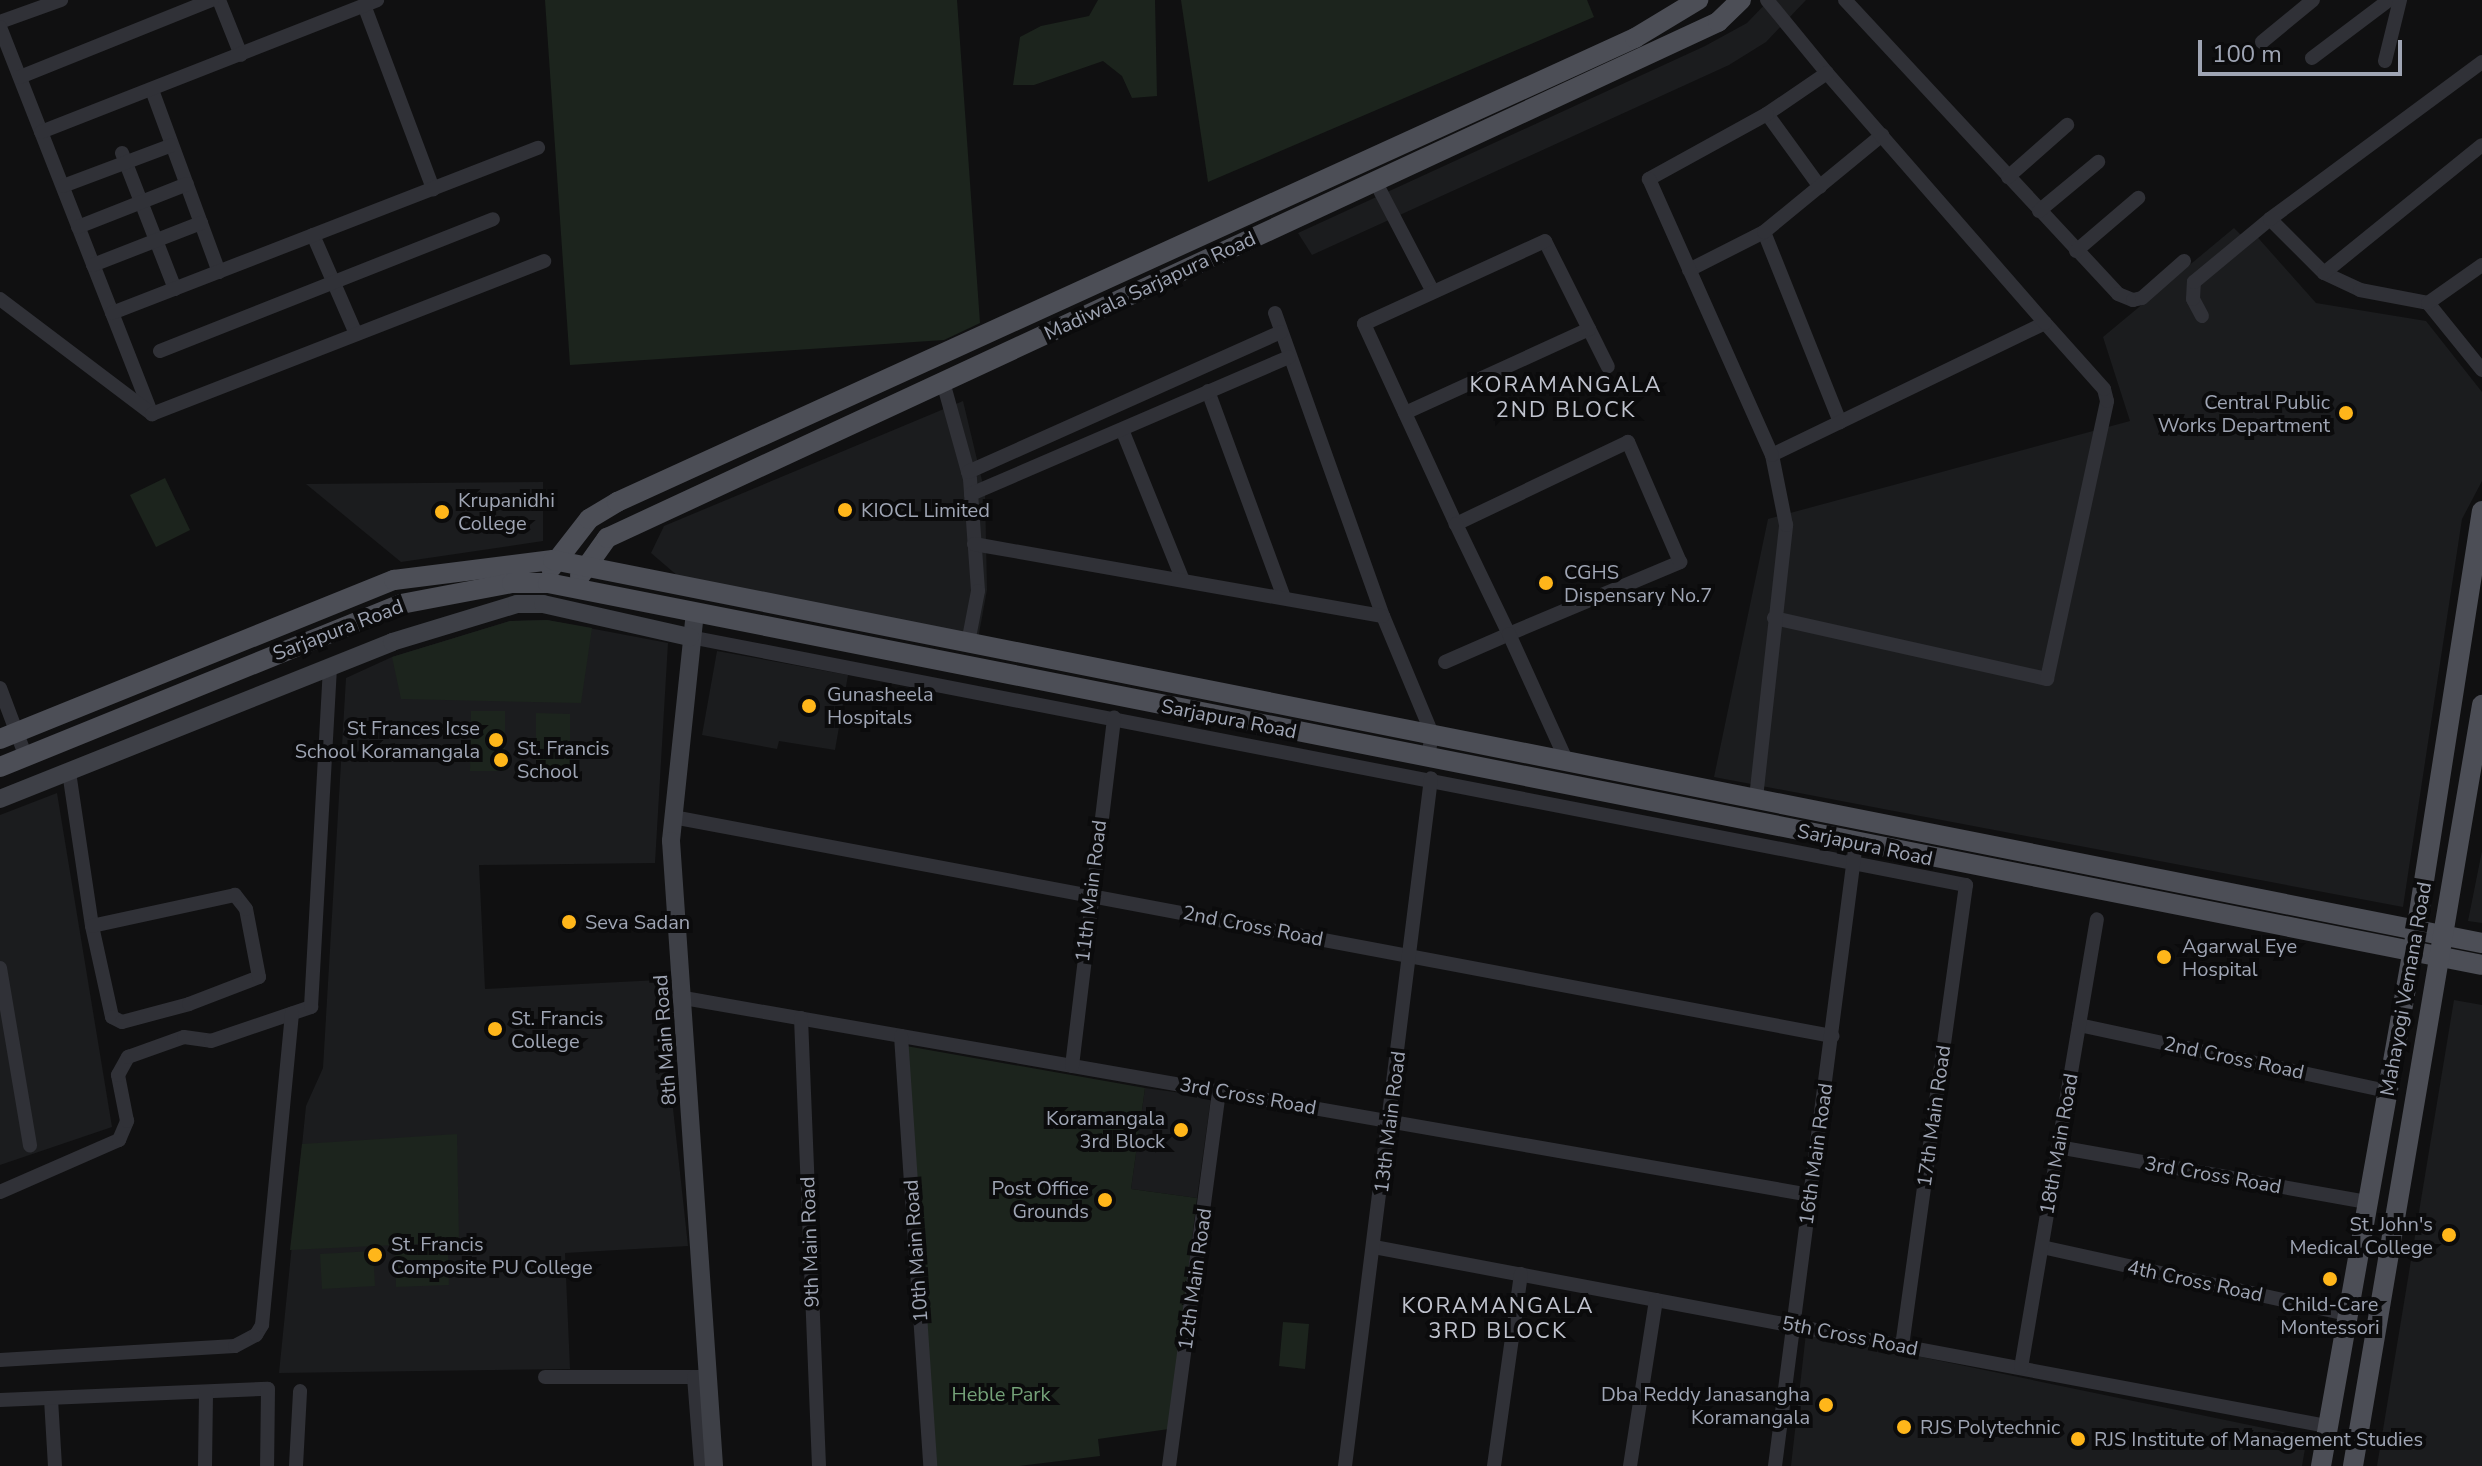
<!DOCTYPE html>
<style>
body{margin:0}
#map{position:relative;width:2482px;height:1466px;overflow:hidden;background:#101011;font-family:"Nunito Sans",sans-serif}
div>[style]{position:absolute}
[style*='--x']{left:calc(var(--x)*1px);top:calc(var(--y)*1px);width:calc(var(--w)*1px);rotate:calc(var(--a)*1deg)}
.built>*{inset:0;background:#1b1c1e}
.green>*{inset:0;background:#1c241d}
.street>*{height:14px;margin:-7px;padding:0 7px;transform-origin:7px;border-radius:7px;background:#303137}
.secondary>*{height:18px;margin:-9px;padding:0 9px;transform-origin:9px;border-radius:9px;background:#3e4047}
.primary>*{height:20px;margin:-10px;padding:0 10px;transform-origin:10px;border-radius:10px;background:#4c4e56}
.dots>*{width:22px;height:22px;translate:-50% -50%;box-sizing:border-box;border:4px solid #0b0b0c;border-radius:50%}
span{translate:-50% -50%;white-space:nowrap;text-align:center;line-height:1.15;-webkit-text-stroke:8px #0b0b0c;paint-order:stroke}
.street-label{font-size:20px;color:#9fa5b4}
.poi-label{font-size:20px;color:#9fa5b4}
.right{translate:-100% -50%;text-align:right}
.left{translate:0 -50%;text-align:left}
.park-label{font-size:20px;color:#74a178}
.neighbourhood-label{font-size:22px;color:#c1c4cf;letter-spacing:2px}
.scale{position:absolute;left:2198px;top:40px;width:204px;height:36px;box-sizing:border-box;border:4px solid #9fa5b4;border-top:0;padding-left:10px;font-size:24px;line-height:28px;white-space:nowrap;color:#9fa5b4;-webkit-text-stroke:6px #0b0b0c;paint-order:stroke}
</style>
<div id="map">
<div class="built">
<div style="clip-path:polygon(1769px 0,1806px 0,1766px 42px,1729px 65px,1312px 255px,1298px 233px,1705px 46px,1747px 23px)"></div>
<div style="clip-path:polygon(2234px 228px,2243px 237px,2252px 231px,2316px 303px,2426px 321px,2482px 392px,2482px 481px,2462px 519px,2403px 907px,1714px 777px,1768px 519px,2130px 421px,2103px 337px)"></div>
<div style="clip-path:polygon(963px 401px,985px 493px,987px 590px,978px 639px,686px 583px,651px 553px,664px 526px)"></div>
<div style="clip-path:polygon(543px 482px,543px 541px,401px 562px,306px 484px)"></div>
<div style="clip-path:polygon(547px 620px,668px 643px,655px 863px,479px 865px,485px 989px,659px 980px,688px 1246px,565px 1253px,570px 1369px,279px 1373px,306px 1106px,323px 1068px,346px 678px,392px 657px,510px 621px)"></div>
<div style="clip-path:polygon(717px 651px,848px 675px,835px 750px,779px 741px,777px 749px,702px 735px)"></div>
<div style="clip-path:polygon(57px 793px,112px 1127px,0 1165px,0 815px)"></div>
<div style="clip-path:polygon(2482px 851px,2482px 923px,2468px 921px)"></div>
<div style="clip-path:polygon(2454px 1000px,2482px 1005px,2482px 1466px,2377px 1466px)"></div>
<div style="clip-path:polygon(1145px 1088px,1211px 1097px,1197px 1198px,1131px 1189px)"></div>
<div style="clip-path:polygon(1806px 1333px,2307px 1437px,2302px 1466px,1791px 1466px)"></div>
</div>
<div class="green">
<div style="clip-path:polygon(545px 0,957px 0,980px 323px,944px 340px,570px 365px)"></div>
<div style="clip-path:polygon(1098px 0,1155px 0,1157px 96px,1132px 98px,1122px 76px,1103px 61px,1034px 85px,1013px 85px,1020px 37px,1041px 26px,1089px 16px)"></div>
<div style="clip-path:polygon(1181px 0,1587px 0,1594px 17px,1208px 182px)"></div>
<div style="clip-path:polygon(165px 478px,190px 530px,156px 547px,130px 495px)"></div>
<div style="clip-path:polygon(547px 620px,592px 628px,581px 703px,401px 699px,392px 657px,510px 621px)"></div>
<div style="clip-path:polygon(471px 711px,505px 711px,505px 771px,470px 771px)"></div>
<div style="clip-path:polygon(536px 713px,570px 714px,570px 773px,536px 773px)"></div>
<div style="clip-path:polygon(906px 1046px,1145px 1088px,1131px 1189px,1197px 1198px,1169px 1429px,1098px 1439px,1100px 1456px,1019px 1466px,933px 1466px)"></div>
<div style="clip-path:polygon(457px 1134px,459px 1242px,290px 1250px,302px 1144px)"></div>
<div style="clip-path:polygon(448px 1250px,449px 1285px,396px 1287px,395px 1252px)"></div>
<div style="clip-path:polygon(373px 1251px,375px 1286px,322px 1289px,320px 1254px)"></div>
<div style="clip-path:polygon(1283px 1322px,1309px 1324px,1305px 1369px,1279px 1366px)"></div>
</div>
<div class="street">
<div style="--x:219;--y:0;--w:59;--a:68.2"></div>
<div style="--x:1767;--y:0;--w:94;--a:50.6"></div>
<div style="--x:1845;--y:0;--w:401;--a:47.1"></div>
<div style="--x:2118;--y:294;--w:16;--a:22"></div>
<div style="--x:2133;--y:300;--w:9;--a:-13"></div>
<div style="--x:2142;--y:298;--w:56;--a:-41.4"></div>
<div style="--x:364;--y:5;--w:197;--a:69.4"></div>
<div style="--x:0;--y:22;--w:65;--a:-19.8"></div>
<div style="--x:0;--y:27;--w:416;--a:68.6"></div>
<div style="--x:2262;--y:42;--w:66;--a:-39.5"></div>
<div style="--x:2312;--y:58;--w:96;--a:-37"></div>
<div style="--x:2385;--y:61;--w:63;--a:-76.2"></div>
<div style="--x:20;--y:77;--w:207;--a:-21.9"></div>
<div style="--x:152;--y:90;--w:194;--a:69.8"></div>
<div style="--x:1767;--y:114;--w:90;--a:54"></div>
<div style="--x:41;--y:132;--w:361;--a:-21.4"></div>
<div style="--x:122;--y:153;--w:146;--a:68.7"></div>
<div style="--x:2008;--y:177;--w:79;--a:-41.4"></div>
<div style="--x:1375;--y:181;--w:125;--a:62.4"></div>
<div style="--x:63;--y:186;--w:116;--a:-20.6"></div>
<div style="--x:2039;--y:211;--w:77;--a:-39.7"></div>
<div style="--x:2270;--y:219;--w:76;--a:45"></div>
<div style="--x:2324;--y:273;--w:40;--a:25"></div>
<div style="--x:2360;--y:290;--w:69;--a:10.8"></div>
<div style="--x:78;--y:227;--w:117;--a:-21.5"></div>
<div style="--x:1764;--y:232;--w:205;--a:68.2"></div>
<div style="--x:313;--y:235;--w:108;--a:66.5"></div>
<div style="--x:2076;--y:251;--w:82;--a:-40.5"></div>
<div style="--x:93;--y:265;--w:116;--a:-21.3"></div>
<div style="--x:1689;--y:270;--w:84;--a:-26.9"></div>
<div style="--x:1764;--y:232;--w:153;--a:-39.4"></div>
<div style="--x:2324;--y:273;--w:203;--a:-39"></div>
<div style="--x:0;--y:299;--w:191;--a:37.1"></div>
<div style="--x:2428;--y:303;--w:86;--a:51.1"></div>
<div style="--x:2428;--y:303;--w:66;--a:-35.1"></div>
<div style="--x:112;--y:313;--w:457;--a:-21.2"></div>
<div style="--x:1275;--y:313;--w:322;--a:70.4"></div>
<div style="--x:1383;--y:616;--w:128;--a:67.4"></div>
<div style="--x:1432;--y:734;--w:23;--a:100"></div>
<div style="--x:2202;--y:316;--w:19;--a:-118"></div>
<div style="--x:2193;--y:299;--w:17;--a:-87"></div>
<div style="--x:2194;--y:282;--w:99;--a:-39.7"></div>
<div style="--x:2270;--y:219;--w:264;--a:-36.5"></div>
<div style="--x:1589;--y:329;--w:42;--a:63.4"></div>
<div style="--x:160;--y:351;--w:358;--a:-21.6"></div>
<div style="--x:943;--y:382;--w:101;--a:74.4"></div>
<div style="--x:970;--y:479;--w:112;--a:85.9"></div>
<div style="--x:978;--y:591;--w:53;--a:100.9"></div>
<div style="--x:1208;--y:391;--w:217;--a:69.8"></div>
<div style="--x:1405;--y:413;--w:202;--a:-24.5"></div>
<div style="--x:1589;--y:329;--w:98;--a:-116.6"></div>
<div style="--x:1545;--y:241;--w:199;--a:155.4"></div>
<div style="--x:1364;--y:324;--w:220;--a:65.3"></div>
<div style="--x:152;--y:414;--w:421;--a:-21.3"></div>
<div style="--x:1123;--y:432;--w:157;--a:68"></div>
<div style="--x:968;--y:472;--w:343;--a:-24.1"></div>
<div style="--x:971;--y:494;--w:346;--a:-23.3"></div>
<div style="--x:974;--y:544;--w:415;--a:10"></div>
<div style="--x:1774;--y:618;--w:280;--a:12.6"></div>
<div style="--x:2047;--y:679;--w:284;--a:-77.8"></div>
<div style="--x:2107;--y:401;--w:12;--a:-104"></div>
<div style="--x:2104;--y:389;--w:89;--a:-131.8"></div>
<div style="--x:690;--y:637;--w:1300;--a:11"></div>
<div style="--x:1966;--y:885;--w:465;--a:97.9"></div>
<div style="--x:1445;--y:662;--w:70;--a:-23.6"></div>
<div style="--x:1509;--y:634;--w:186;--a:-22.8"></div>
<div style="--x:1680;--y:562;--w:131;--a:-113.4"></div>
<div style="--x:1628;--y:442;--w:191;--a:154.5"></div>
<div style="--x:1456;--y:524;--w:122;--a:64.3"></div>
<div style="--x:1509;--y:634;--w:141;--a:65.6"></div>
<div style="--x:0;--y:688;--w:74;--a:69.4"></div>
<div style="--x:69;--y:772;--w:156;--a:81.5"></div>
<div style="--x:92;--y:926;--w:93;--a:77.6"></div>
<div style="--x:112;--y:1017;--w:11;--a:27"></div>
<div style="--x:122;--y:1022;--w:69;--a:-15"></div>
<div style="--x:189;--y:1004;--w:75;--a:-21.1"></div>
<div style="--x:259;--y:977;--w:69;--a:-100.8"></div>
<div style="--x:246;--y:909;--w:18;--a:-128"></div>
<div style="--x:235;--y:895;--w:146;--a:167.8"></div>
<div style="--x:1756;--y:798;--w:275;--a:-83.7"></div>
<div style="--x:1786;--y:525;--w:71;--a:-101.3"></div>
<div style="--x:1772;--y:455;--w:303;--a:-25.8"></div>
<div style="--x:2045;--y:323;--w:332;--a:-131.1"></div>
<div style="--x:1827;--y:73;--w:73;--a:145.7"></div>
<div style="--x:1767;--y:114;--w:135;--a:151.2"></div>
<div style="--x:1649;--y:179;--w:302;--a:66"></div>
<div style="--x:673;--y:817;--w:1180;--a:10.7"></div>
<div style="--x:0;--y:968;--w:180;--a:80.4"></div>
<div style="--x:684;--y:998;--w:1144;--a:9.92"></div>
<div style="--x:801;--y:1018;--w:448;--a:87.7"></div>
<div style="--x:2079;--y:1025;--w:316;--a:12.1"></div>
<div style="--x:901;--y:1036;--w:431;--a:86.1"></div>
<div style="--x:1072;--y:1066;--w:351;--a:-83.1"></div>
<div style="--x:2058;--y:1147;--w:315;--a:10.1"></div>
<div style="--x:0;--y:1192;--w:130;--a:-23.6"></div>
<div style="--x:119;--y:1140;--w:21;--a:-67"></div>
<div style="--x:127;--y:1121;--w:47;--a:-101.1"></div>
<div style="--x:118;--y:1075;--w:21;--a:-61"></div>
<div style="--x:128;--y:1057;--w:59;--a:-19.7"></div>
<div style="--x:184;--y:1037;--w:27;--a:8"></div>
<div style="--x:211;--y:1041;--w:106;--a:-18.8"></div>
<div style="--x:311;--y:1007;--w:341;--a:-86.8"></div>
<div style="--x:1374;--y:1247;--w:970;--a:10.64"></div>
<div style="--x:2042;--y:1247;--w:313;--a:12.4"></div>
<div style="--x:0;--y:1360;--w:235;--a:-3.4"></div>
<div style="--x:235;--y:1346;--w:24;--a:-28"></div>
<div style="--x:256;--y:1335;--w:12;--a:-59"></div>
<div style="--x:262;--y:1325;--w:313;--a:-84.5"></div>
<div style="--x:2021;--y:1368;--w:455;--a:-80.4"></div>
<div style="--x:545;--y:1377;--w:164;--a:0"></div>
<div style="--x:694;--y:1377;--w:89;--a:85.5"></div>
<div style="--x:51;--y:1399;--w:67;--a:86.6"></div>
<div style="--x:0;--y:1400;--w:268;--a:-2.4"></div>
<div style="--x:268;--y:1389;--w:77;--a:90.7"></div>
<div style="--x:205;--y:1466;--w:74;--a:-89.2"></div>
<div style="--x:296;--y:1466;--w:75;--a:-86.9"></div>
<div style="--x:1169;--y:1466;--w:378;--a:-82.4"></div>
<div style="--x:1345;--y:1466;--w:693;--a:-82.87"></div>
<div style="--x:1494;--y:1466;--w:194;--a:-82"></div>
<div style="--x:1630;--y:1466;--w:168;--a:-81.1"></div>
<div style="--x:1775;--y:1466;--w:629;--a:-82.6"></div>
</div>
<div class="secondary">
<div style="--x:695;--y:612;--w:230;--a:96"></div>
<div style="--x:671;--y:841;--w:626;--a:86.06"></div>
<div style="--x:0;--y:799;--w:422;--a:-21.8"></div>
<div style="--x:392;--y:642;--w:131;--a:-16.9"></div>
<div style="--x:517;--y:604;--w:26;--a:0"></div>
<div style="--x:543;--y:604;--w:151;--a:12.7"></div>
</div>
<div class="primary">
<div style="--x:551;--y:568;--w:62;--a:-52.2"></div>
<div style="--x:589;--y:519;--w:33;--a:-31"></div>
<div style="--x:617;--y:502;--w:1119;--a:-24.5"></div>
<div style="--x:1635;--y:38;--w:74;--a:-31.1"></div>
<div style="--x:580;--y:576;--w:47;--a:-54.6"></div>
<div style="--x:607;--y:538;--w:1225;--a:-24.91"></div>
<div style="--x:1718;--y:22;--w:32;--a:-44"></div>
<div style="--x:0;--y:739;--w:425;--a:-22"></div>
<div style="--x:394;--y:580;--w:160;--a:-7.2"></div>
<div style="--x:553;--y:560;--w:1967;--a:11.23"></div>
<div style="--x:0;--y:767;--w:433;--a:-22.1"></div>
<div style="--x:401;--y:604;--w:113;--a:-10.7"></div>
<div style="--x:512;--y:583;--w:36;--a:0"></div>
<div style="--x:548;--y:583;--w:1971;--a:11.17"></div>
<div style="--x:2321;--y:1466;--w:542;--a:-79.91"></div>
<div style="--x:2416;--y:932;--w:426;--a:-81.1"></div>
<div style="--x:2353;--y:1466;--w:772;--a:-80.38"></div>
</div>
<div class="dots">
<div style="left:2346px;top:413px;background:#ffb61a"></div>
<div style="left:845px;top:510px;background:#ffb61a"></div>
<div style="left:442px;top:512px;background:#ffb61a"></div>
<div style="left:1546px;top:583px;background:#ffb61a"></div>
<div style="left:809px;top:706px;background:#ffb61a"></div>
<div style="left:496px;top:740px;background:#ffb61a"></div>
<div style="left:501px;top:760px;background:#ffb61a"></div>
<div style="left:569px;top:922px;background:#ffb61a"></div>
<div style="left:2164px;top:957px;background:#ffb61a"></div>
<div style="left:495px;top:1029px;background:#ffb61a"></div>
<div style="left:1181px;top:1130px;background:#ffb61a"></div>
<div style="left:1105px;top:1200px;background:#ffb61a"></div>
<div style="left:2449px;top:1235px;background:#ffb61a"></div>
<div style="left:375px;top:1255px;background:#ffb61a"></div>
<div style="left:2330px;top:1279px;background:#ffb61a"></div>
<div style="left:1826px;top:1405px;background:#ffb61a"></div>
<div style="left:1904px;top:1427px;background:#ffb61a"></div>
<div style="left:2078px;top:1439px;background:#ffb61a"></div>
</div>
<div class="street-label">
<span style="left:1150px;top:286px;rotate:-25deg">Madiwala Sarjapura Road</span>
<span style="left:338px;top:630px;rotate:-21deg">Sarjapura Road</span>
<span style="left:1229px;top:719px;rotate:11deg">Sarjapura Road</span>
<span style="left:1865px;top:845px;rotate:12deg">Sarjapura Road</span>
<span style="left:1091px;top:891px;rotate:-83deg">11th Main Road</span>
<span style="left:1253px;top:926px;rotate:11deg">2nd Cross Road</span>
<span style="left:2406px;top:989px;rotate:-80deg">Mahayogi Vemana Road</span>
<span style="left:665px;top:1040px;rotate:-94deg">8th Main Road</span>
<span style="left:2234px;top:1058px;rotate:12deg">2nd Cross Road</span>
<span style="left:1248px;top:1096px;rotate:10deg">3rd Cross Road</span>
<span style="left:1934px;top:1116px;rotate:-82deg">17th Main Road</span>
<span style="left:1390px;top:1122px;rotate:-83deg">13th Main Road</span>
<span style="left:2059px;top:1144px;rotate:-80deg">18th Main Road</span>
<span style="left:1816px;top:1154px;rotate:-82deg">16th Main Road</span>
<span style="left:2213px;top:1175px;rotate:10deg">3rd Cross Road</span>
<span style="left:810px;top:1242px;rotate:-92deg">9th Main Road</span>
<span style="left:916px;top:1251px;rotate:-94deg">10th Main Road</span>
<span style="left:1195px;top:1279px;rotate:-82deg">12th Main Road</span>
<span style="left:2195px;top:1281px;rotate:12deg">4th Cross Road</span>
<span style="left:1850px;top:1336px;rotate:11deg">5th Cross Road</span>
</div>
<div class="poi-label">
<span class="right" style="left:2330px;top:414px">Central Public<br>Works Department</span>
<span class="left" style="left:458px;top:512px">Krupanidhi<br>College</span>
<span class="left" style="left:861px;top:510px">KIOCL Limited</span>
<span class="left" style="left:1564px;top:584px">CGHS<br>Dispensary No.7</span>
<span class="left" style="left:827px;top:706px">Gunasheela<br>Hospitals</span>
<span class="right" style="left:480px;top:740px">St Frances Icse<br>School Koramangala</span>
<span class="left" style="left:517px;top:760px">St. Francis<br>School</span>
<span class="left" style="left:585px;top:922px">Seva Sadan</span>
<span class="left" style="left:2182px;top:958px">Agarwal Eye<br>Hospital</span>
<span class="left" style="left:511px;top:1030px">St. Francis<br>College</span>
<span class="right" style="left:1165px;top:1130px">Koramangala<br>3rd Block</span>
<span class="right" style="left:1089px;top:1200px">Post Office<br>Grounds</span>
<span class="right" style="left:2433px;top:1236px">St. John's<br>Medical College</span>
<span class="left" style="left:391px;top:1256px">St. Francis<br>Composite PU College</span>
<span style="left:2330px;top:1316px">Child-Care<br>Montessori</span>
<span class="right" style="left:1810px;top:1406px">Dba Reddy Janasangha<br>Koramangala</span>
<span class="left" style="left:1920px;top:1427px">RJS Polytechnic</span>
<span class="left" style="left:2094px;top:1439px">RJS Institute of Management Studies</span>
</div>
<div class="park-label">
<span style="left:1001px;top:1394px">Heble Park</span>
</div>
<div class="neighbourhood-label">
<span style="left:1566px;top:398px">KORAMANGALA<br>2ND BLOCK</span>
<span style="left:1498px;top:1319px">KORAMANGALA<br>3RD BLOCK</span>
</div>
<div class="scale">100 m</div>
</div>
